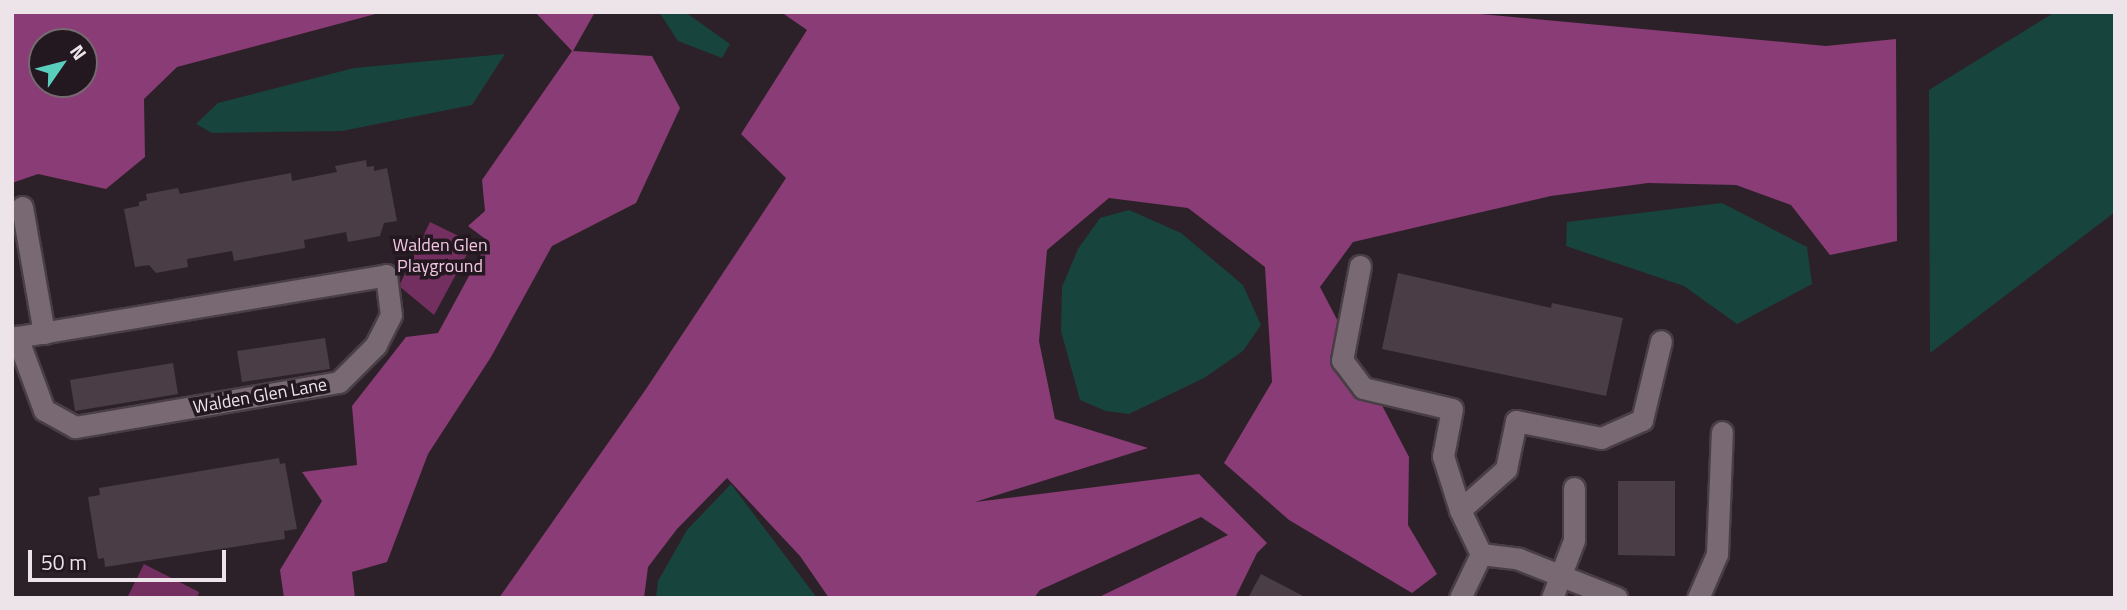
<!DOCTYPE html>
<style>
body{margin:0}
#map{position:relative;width:2127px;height:610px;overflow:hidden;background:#2d2129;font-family:"Titillium Web",sans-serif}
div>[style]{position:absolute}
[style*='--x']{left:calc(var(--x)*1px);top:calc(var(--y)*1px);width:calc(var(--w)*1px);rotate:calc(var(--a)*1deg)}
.green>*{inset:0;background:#722f60}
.forest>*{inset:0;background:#893c75}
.water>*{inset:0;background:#17443d}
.building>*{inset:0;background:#4a3d46}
.roads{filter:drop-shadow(2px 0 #493e46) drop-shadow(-2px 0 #493e46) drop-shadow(0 2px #493e46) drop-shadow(0 -2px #493e46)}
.minor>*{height:21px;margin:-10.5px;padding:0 10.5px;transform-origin:10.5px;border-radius:10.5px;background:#786973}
span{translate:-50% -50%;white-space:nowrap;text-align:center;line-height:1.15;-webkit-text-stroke:7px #23181f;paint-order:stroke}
.park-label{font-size:18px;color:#f2c6e3}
.street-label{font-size:18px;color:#ede4ea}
.frame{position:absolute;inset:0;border:14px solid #ede4ea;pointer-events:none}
.north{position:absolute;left:28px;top:28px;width:70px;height:70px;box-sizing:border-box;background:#23181f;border:2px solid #746a70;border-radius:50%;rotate:55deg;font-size:19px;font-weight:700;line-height:28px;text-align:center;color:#ede4ea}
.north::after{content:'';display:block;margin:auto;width:24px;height:32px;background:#5acebd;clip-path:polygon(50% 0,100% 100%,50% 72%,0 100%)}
.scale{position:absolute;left:28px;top:550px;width:198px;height:32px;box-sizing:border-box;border:4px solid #ede4ea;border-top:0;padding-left:9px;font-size:21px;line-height:24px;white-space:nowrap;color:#ede4ea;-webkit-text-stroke:5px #23181f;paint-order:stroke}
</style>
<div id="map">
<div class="green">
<div style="clip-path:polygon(430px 222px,473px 243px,434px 315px,399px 286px)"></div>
<div style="clip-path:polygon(144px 564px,199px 592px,197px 598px,127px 598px)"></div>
</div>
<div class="forest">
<div style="clip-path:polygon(evenodd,12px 12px,383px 12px,177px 67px,144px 99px,145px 157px,106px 189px,38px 174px,12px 183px,12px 12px,84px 42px,84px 84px,42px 84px,42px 42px,84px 42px)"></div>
<div style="clip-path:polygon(535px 12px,595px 12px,573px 51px,652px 56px,680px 108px,636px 203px,552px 246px,491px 357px,428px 454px,387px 562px,352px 572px,355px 598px,284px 598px,280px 570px,322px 501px,302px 472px,357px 465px,352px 406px,406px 337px,438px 333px,488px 241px,468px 226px,485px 211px,482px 180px,572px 51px)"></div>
<div style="clip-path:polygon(781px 12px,1460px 12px,1826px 46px,1896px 39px,1897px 241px,1830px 255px,1791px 205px,1736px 185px,1648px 183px,1551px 196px,1353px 242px,1320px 287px,1409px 457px,1408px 525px,1437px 574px,1412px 593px,1289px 520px,1224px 463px,1272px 382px,1265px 267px,1188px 208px,1109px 198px,1047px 250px,1039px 341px,1055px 419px,1148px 448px,975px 502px,1199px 474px,1267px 543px,1257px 553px,1235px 598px,1097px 598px,1228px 535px,1201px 517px,1040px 590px,1034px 598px,829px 598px,800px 556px,727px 478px,677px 529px,648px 567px,644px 598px,499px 598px,646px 389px,786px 178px,741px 134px,807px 30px)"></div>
</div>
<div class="water">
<div style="clip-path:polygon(659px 12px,685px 12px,730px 44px,722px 58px,678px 41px)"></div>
<div style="clip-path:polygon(2055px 12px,2115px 12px,2115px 212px,1930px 353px,1929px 90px)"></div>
<div style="clip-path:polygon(505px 54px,472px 105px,342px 131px,212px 133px,196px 124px,218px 103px,354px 68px)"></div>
<div style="clip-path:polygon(1722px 203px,1807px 247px,1812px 284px,1737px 324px,1684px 286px,1566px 246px,1567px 222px)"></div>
<div style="clip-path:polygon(1129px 210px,1181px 233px,1243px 285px,1261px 325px,1243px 351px,1204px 378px,1129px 414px,1106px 411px,1080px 400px,1061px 331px,1062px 287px,1078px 249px,1100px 218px)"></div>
<div style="clip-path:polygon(731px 484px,817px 598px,656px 598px,658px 581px,687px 530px)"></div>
</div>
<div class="building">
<div style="clip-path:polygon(366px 160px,367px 167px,374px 166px,374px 171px,387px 168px,397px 221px,384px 223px,380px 236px,348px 242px,346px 232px,304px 240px,305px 248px,234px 261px,232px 251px,187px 259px,188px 267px,156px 273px,149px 265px,135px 267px,124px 209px,139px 206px,139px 202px,147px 200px,146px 194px,178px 188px,180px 194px,291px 173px,292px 181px,337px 172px,335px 166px)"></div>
<div style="clip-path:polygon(1398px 273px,1551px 308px,1552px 303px,1623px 318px,1606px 396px,1382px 349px)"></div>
<div style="clip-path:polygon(325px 338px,330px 369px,242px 382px,237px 351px)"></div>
<div style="clip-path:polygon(173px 363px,178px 394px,75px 411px,70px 380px)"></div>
<div style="clip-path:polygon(279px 458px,280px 464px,285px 463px,297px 529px,284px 531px,285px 539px,105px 567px,104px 558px,98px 559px,88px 497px,100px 495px,99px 488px)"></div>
<div style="clip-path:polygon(1618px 481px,1675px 481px,1675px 556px,1618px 555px)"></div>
<div style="clip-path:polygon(1261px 574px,1307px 598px,1248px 598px)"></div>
</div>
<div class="roads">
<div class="minor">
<div style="--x:22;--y:207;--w:128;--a:80.1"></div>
<div style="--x:1360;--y:266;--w:96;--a:100.8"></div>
<div style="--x:1342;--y:360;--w:35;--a:53"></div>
<div style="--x:1363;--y:388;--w:91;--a:13.3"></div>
<div style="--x:1452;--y:409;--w:48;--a:100.8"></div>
<div style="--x:1443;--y:456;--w:57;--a:72.5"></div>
<div style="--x:1460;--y:510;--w:49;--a:64.5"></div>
<div style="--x:1481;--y:554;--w:49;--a:115.5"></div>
<div style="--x:12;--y:340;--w:6;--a:-31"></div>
<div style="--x:17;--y:337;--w:374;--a:-9.5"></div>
<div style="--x:386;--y:275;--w:40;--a:82.9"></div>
<div style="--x:391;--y:315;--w:34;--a:117"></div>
<div style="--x:376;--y:345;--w:52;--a:135"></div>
<div style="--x:339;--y:382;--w:268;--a:170.3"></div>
<div style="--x:75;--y:427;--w:35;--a:-151"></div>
<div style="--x:44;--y:410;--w:78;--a:-110.3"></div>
<div style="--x:1460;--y:510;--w:62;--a:-41.7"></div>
<div style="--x:1506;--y:469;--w:49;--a:-78.2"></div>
<div style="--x:1516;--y:421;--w:87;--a:11.3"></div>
<div style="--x:1601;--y:438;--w:45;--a:-23.7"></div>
<div style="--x:1642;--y:420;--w:81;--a:-76.5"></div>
<div style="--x:1481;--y:554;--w:38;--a:7"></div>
<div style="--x:1519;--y:559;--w:105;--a:21.7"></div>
<div style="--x:1552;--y:598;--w:62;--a:-69.2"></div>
<div style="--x:1574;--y:540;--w:52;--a:-90"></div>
<div style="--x:1698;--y:598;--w:48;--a:-66.6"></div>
<div style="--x:1717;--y:554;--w:122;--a:-87.7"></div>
</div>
</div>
<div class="park-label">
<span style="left:440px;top:256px">Walden Glen<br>Playground</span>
</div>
<div class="street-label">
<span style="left:260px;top:396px;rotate:-10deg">Walden Glen Lane</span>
</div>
<div class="frame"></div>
<div class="north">N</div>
<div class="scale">50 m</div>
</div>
